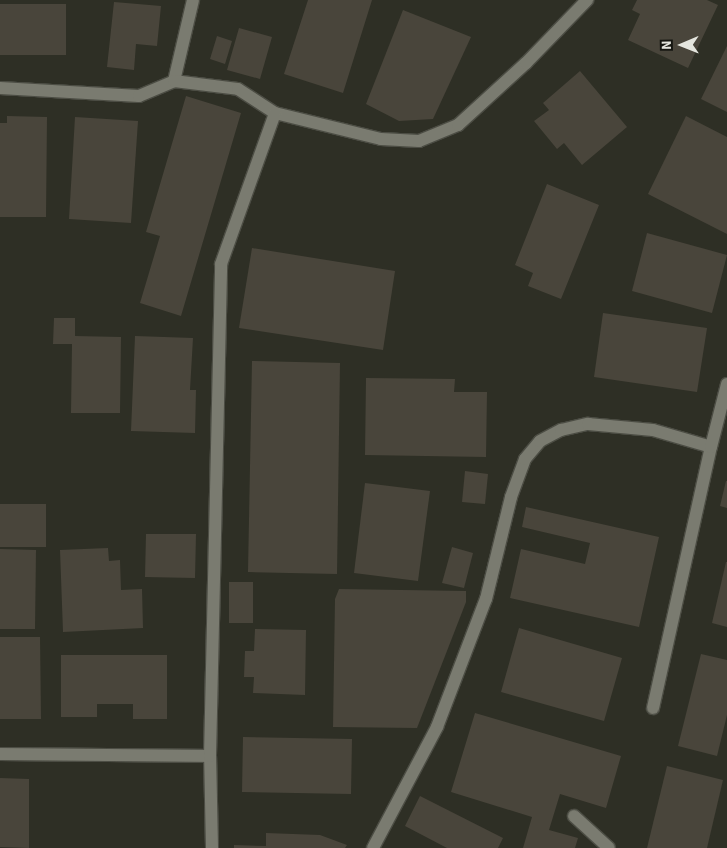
<!DOCTYPE html>
<style>
body{margin:0}
#map{position:relative;width:727px;height:848px;overflow:hidden;background:#2e2f25;font-family:"Source Sans 3",sans-serif}
div>[style]{position:absolute}
[style*='--x']{left:calc(var(--x)*1px);top:calc(var(--y)*1px);width:calc(var(--w)*1px);rotate:calc(var(--a)*1deg)}
.building>*{inset:0;background:#49453b}
.roads{filter:drop-shadow(1px 0 #4c4d44) drop-shadow(-1px 0 #4c4d44) drop-shadow(0 1px #4c4d44) drop-shadow(0 -1px #4c4d44)}
.street>*{height:12px;margin:-6px;padding:0 6px;transform-origin:6px;border-radius:6px;background:#7a7b70}
span{translate:-50% -50%;white-space:nowrap;text-align:center;line-height:1.15;-webkit-text-stroke:4px #161712;paint-order:stroke}
.north{position:absolute;left:657px;top:20px;width:50px;height:50px;-webkit-text-stroke:4px #161712;paint-order:stroke;rotate:269deg;font-size:14px;font-weight:700;line-height:20px;text-align:center;color:#e4e5de}
.north::after{content:'';display:block;margin:auto;width:18px;height:22px;background:#e4e5de;clip-path:polygon(50% 0,100% 100%,50% 72%,0 100%)}
</style>
<div id="map">
<div class="building">
<div style="clip-path:polygon(308px 0,372px 0,343px 93px,284px 74px)"></div>
<div style="clip-path:polygon(637px 0,707px 0,718px 5px,688px 68px,628px 40px,640px 14px,632px 10px)"></div>
<div style="clip-path:polygon(114px 2px,161px 6px,157px 46px,136px 44px,134px 70px,107px 67px)"></div>
<div style="clip-path:polygon(0 4px,66px 4px,66px 55px,0 55px)"></div>
<div style="clip-path:polygon(403px 10px,471px 37px,433px 119px,399px 121px,366px 104px)"></div>
<div style="clip-path:polygon(239px 28px,272px 37px,260px 79px,227px 70px)"></div>
<div style="clip-path:polygon(217px 36px,232px 41px,225px 64px,210px 59px)"></div>
<div style="clip-path:polygon(727px 46px,727px 112px,701px 99px)"></div>
<div style="clip-path:polygon(580px 71px,627px 127px,582px 165px,564px 143px,557px 149px,534px 121px,549px 110px,543px 103px)"></div>
<div style="clip-path:polygon(186px 96px,241px 113px,181px 316px,140px 303px,160px 236px,146px 232px)"></div>
<div style="clip-path:polygon(7px 116px,47px 117px,46px 217px,0 217px,0 123px,7px 123px)"></div>
<div style="clip-path:polygon(686px 116px,727px 137px,727px 234px,648px 194px)"></div>
<div style="clip-path:polygon(75px 117px,138px 121px,131px 223px,69px 219px)"></div>
<div style="clip-path:polygon(547px 184px,599px 205px,561px 299px,528px 286px,533px 273px,515px 265px)"></div>
<div style="clip-path:polygon(647px 233px,727px 255px,712px 313px,632px 291px)"></div>
<div style="clip-path:polygon(252px 248px,395px 271px,383px 350px,239px 328px)"></div>
<div style="clip-path:polygon(603px 313px,707px 328px,697px 392px,594px 377px)"></div>
<div style="clip-path:polygon(54px 318px,75px 318px,75px 336px,121px 337px,120px 413px,71px 413px,72px 344px,53px 344px)"></div>
<div style="clip-path:polygon(135px 336px,193px 338px,190px 390px,196px 390px,195px 433px,131px 431px)"></div>
<div style="clip-path:polygon(252px 361px,340px 363px,337px 574px,248px 572px)"></div>
<div style="clip-path:polygon(366px 378px,455px 379px,454px 392px,487px 392px,486px 457px,365px 455px)"></div>
<div style="clip-path:polygon(465px 471px,488px 474px,485px 504px,462px 502px)"></div>
<div style="clip-path:polygon(726px 481px,727px 481px,727px 508px,720px 506px)"></div>
<div style="clip-path:polygon(365px 483px,430px 491px,418px 581px,354px 573px)"></div>
<div style="clip-path:polygon(0 504px,46px 504px,46px 547px,0 547px)"></div>
<div style="clip-path:polygon(526px 507px,659px 537px,639px 627px,510px 598px,521px 549px,585px 564px,590px 543px,522px 527px)"></div>
<div style="clip-path:polygon(146px 534px,196px 534px,195px 578px,145px 577px)"></div>
<div style="clip-path:polygon(452px 547px,473px 553px,464px 588px,442px 583px)"></div>
<div style="clip-path:polygon(108px 548px,109px 561px,120px 560px,121px 590px,142px 589px,143px 628px,63px 632px,60px 550px)"></div>
<div style="clip-path:polygon(0 549px,36px 550px,35px 629px,0 629px)"></div>
<div style="clip-path:polygon(726px 562px,727px 562px,727px 627px,712px 623px)"></div>
<div style="clip-path:polygon(229px 582px,253px 582px,253px 623px,229px 623px)"></div>
<div style="clip-path:polygon(339px 589px,466px 591px,466px 602px,417px 728px,333px 727px,335px 599px)"></div>
<div style="clip-path:polygon(519px 628px,622px 658px,604px 721px,501px 692px)"></div>
<div style="clip-path:polygon(255px 629px,306px 630px,305px 695px,253px 693px,254px 677px,244px 677px,245px 651px,254px 651px)"></div>
<div style="clip-path:polygon(0 637px,40px 637px,41px 719px,0 719px)"></div>
<div style="clip-path:polygon(701px 654px,727px 660px,727px 715px,717px 756px,678px 746px)"></div>
<div style="clip-path:polygon(61px 655px,167px 655px,167px 719px,133px 719px,133px 704px,97px 704px,97px 717px,61px 717px)"></div>
<div style="clip-path:polygon(475px 713px,621px 756px,606px 808px,560px 794px,549px 830px,578px 838px,575px 848px,523px 848px,532px 817px,451px 792px)"></div>
<div style="clip-path:polygon(243px 737px,352px 739px,351px 794px,242px 792px)"></div>
<div style="clip-path:polygon(667px 766px,723px 780px,707px 848px,647px 848px)"></div>
<div style="clip-path:polygon(0 778px,29px 779px,29px 848px,0 847px)"></div>
<div style="clip-path:polygon(420px 796px,503px 838px,498px 848px,447px 848px,405px 826px)"></div>
<div style="clip-path:polygon(266px 833px,320px 835px,347px 845px,345px 848px,234px 848px,234px 845px,266px 846px)"></div>
</div>
<div class="roads">
<div class="street">
<div style="--x:174;--y:81;--w:83;--a:-76.8"></div>
<div style="--x:0;--y:88;--w:139;--a:3.3"></div>
<div style="--x:139;--y:96;--w:38;--a:-23"></div>
<div style="--x:174;--y:81;--w:64;--a:7.1"></div>
<div style="--x:238;--y:89;--w:44;--a:33"></div>
<div style="--x:275;--y:113;--w:109;--a:13.8"></div>
<div style="--x:381;--y:139;--w:38;--a:3"></div>
<div style="--x:419;--y:141;--w:42;--a:-22.3"></div>
<div style="--x:458;--y:125;--w:92;--a:-42.4"></div>
<div style="--x:526;--y:63;--w:88;--a:-45.9"></div>
<div style="--x:653;--y:708;--w:267;--a:-77.5"></div>
<div style="--x:0;--y:754;--w:210;--a:0.5"></div>
<div style="--x:574;--y:816;--w:47;--a:42.4"></div>
<div style="--x:212;--y:848;--w:92;--a:-91.2"></div>
<div style="--x:210;--y:756;--w:492;--a:-88.7"></div>
<div style="--x:221;--y:264;--w:160;--a:-70.3"></div>
<div style="--x:373;--y:848;--w:137;--a:-62.1"></div>
<div style="--x:437;--y:727;--w:137;--a:-69.1"></div>
<div style="--x:486;--y:599;--w:105;--a:-76.2"></div>
<div style="--x:511;--y:497;--w:40;--a:-69.8"></div>
<div style="--x:525;--y:459;--w:23;--a:-50"></div>
<div style="--x:540;--y:441;--w:24;--a:-28"></div>
<div style="--x:561;--y:430;--w:28;--a:-13"></div>
<div style="--x:588;--y:424;--w:65;--a:5.3"></div>
<div style="--x:653;--y:430;--w:60;--a:16.3"></div>
<div style="--x:711;--y:447;--w:65;--a:-75.7"></div>
</div>
</div>
<div class="north">N</div>
</div>
